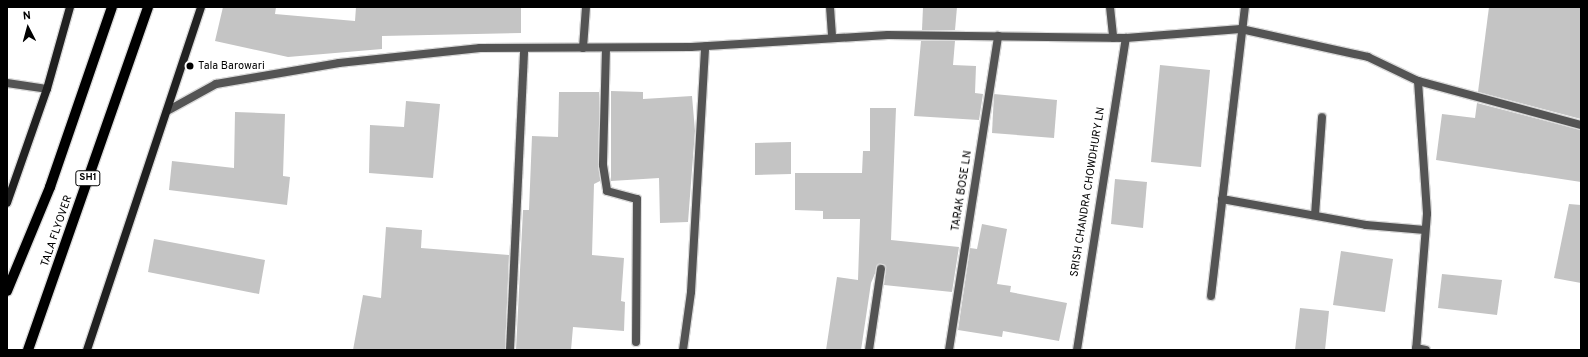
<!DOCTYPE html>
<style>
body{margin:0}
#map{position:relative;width:1588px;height:357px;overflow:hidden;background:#fff;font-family:Overpass,sans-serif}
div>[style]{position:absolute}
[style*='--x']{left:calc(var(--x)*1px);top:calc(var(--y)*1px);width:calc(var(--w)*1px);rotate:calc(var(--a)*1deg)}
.building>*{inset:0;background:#c4c4c4}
.roads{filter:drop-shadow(1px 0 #dbdbdb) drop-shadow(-1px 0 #dbdbdb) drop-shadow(0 1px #dbdbdb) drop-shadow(0 -1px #dbdbdb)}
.lane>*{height:8px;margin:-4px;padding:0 4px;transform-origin:4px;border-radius:4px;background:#545454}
.street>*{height:8px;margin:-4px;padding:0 4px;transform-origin:4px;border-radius:4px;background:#545454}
.secondary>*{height:8px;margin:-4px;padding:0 4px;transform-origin:4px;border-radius:4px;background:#212121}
.primary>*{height:10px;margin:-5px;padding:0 5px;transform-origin:5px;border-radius:5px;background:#000}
.dots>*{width:11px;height:11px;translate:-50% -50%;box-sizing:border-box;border:2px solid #fff;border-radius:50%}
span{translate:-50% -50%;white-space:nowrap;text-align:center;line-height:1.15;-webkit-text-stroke:3px #fff;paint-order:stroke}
.shield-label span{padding:1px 3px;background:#fff;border:1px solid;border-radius:3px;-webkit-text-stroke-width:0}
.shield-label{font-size:10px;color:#000;font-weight:700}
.poi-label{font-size:11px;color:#000}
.left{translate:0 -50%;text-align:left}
.street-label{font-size:11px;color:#000}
.frame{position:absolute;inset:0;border:8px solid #000;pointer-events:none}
.north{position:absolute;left:8px;top:8px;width:40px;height:40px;-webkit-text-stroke:3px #fff;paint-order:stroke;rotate:354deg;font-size:11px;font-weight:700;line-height:16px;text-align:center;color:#000}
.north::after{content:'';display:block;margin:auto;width:14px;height:18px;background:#000;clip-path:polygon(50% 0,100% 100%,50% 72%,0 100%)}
</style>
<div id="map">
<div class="building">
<div style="clip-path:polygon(223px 7px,276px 7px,275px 14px,355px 21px,356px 7px,521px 7px,521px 33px,382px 36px,382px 49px,288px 57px,215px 41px)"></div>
<div style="clip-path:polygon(923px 7px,957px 7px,955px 30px,922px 30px)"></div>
<div style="clip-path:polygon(1489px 7px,1581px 7px,1581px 119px,1478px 92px)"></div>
<div style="clip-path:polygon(921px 41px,955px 41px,953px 65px,976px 66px,975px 93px,983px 94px,979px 120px,914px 116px)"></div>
<div style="clip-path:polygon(1160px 65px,1210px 70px,1201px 167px,1151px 162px)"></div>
<div style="clip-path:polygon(611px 91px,643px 92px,643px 99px,692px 96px,695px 131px,688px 222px,660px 223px,659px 178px,611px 181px)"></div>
<div style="clip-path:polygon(559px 92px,599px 92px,600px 181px,594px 184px,592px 255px,624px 258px,621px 301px,625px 302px,624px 331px,573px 327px,571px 350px,516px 350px,523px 210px,529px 210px,532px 136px,558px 137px)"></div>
<div style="clip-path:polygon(994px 94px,1057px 100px,1054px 138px,992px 133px)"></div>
<div style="clip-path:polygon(406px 101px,440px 104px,433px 178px,369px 173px,370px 125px,404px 127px)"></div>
<div style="clip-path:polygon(1477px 103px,1581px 130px,1581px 182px,1436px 160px,1442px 114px,1475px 118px)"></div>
<div style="clip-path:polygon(870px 108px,896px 108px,891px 240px,959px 247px,952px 292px,884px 285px,886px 267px,879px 264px,871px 283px,861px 350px,826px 350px,837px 277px,858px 280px,860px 219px,823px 219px,823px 211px,795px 210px,795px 173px,862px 173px,863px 151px,870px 151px)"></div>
<div style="clip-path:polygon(235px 112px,285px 114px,283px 176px,290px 177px,287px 205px,169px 190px,172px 161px,234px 168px)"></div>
<div style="clip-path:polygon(791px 142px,791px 174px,755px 175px,755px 143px)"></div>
<div style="clip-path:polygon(1115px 179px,1147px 182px,1143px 228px,1111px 224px)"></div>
<div style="clip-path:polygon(1569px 204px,1581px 205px,1581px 283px,1554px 278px)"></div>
<div style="clip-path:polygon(982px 224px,1007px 229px,997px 284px,1011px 286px,1010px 292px,1067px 303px,1059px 341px,1003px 331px,1002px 337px,958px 330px,970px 248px,977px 249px)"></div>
<div style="clip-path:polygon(386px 227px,422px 230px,421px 248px,509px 255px,505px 350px,353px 350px,363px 295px,381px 298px)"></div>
<div style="clip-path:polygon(154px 239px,265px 260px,259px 294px,148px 272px)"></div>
<div style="clip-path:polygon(1341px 251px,1393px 259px,1385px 312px,1333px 305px)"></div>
<div style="clip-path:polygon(1442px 274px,1502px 280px,1497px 315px,1438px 308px)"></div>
<div style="clip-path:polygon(1300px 308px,1329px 311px,1325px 350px,1295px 350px)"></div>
</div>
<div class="roads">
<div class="lane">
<div style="--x:830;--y:7;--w:31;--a:86"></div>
<div style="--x:1110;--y:7;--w:31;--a:84"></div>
<div style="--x:583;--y:48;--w:41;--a:-85.8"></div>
<div style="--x:606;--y:48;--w:117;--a:91.5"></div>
<div style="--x:603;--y:165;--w:26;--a:81"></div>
<div style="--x:607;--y:191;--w:31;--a:15"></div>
<div style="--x:637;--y:199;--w:143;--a:90.4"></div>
<div style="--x:1222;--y:199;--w:146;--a:10.2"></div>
<div style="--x:1366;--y:225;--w:59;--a:4.8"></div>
<div style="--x:1315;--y:215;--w:98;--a:-85.9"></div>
<div style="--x:510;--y:350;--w:302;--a:-87.3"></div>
<div style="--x:683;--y:350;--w:59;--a:-82.1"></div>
<div style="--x:691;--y:292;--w:246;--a:-86.7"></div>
<div style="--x:869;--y:350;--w:82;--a:-81.6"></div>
<div style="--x:949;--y:350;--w:318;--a:-81.1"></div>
<div style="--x:1077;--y:350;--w:316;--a:-81.1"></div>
</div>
<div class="street">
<div style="--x:1418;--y:81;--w:169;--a:15.1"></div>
<div style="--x:7;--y:83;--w:40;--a:8.5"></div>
<div style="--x:167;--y:111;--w:56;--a:-28.9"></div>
<div style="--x:216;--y:84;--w:125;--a:-9.7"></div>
<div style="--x:339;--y:63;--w:142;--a:-6.1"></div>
<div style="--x:480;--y:48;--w:211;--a:-0.3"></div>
<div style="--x:691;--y:47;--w:197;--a:-3.5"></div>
<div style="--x:888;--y:35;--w:238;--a:0.7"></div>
<div style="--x:1126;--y:38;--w:115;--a:-4.5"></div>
<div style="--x:1241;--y:29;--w:130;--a:12.4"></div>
<div style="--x:1368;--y:57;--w:55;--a:25.6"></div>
<div style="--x:1418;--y:81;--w:133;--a:86.1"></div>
<div style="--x:1427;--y:214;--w:136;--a:94.6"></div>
<div style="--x:1211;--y:296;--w:291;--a:-83.3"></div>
<div style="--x:1416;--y:348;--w:10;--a:11"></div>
</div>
<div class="secondary">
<div style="--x:7;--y:203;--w:121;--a:-70.7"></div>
<div style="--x:47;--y:89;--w:85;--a:-74.3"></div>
<div style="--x:87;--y:350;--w:361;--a:-71.6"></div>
</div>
<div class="primary">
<div style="--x:7;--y:291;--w:113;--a:-67.5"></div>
<div style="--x:50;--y:187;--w:190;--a:-71"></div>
<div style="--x:28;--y:350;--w:363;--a:-70.7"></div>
</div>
</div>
<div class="dots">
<div style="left:190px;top:66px;background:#000"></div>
</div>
<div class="shield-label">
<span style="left:88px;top:178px">SH1</span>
</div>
<div class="poi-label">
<span class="left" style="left:198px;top:66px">Tala Barowari</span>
</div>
<div class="street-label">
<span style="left:962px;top:191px;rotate:-81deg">TARAK BOSE LN</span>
<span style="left:1088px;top:192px;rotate:-81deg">SRISH CHANDRA CHOWDHURY LN</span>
<span style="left:57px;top:231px;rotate:-71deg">TALA FLYOVER</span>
</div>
<div class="frame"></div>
<div class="north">N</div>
</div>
